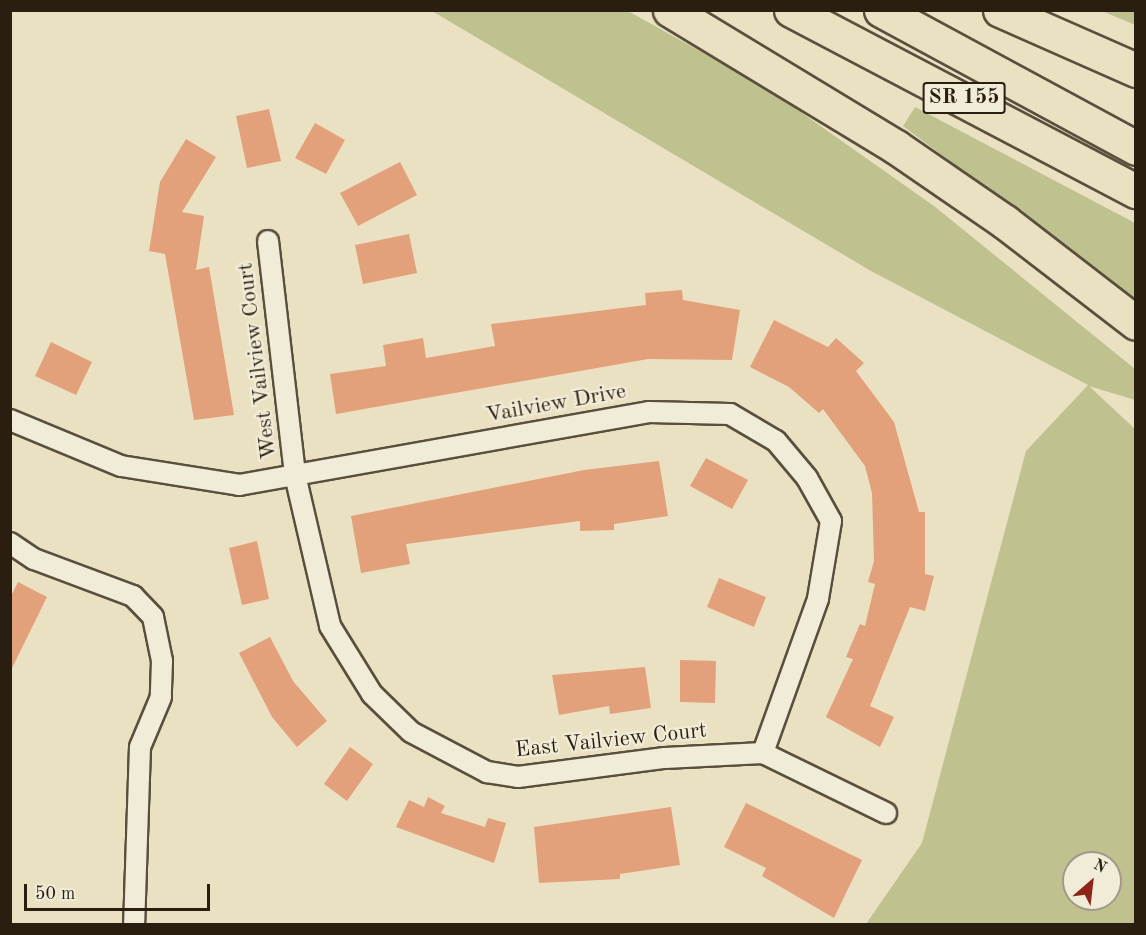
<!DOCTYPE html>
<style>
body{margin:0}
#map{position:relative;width:1146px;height:935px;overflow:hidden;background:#eae1c3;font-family:"Old Standard TT",serif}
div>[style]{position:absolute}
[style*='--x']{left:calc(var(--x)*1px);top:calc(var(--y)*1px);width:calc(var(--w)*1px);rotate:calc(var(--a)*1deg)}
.green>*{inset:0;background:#bfc18e}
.building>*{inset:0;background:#e3a17b}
.roads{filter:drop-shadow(2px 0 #594f3c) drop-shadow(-2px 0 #594f3c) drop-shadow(0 2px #594f3c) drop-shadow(0 -2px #594f3c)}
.minor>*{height:20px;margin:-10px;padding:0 10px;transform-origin:10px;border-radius:10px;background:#f1ecd8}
.motorway>*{height:33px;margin:-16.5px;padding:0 16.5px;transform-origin:16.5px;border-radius:16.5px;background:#eae1c3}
span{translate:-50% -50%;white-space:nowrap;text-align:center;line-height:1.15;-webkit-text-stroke:4.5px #f1ecd8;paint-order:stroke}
.shield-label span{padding:2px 4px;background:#f1ecd8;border:2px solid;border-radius:4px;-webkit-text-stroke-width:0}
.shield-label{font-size:21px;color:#291e0f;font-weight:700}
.street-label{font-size:22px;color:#291e0f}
.frame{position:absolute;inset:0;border:12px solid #291e0f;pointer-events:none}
.north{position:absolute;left:1062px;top:851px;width:60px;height:60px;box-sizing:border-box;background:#f1ecd8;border:2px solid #a19a88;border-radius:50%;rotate:28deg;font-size:16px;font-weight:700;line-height:24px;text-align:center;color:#291e0f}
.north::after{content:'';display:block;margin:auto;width:21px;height:27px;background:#8f2418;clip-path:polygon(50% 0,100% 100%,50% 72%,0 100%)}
.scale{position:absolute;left:24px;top:884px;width:186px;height:27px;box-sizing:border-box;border:3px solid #291e0f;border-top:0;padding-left:8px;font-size:18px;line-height:21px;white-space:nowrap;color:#291e0f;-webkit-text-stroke:4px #f1ecd8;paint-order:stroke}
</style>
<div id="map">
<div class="green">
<div style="clip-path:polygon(evenodd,432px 11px,628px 11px,768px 89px,934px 206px,1135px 369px,1135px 400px,1089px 386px,1135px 429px,1135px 924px,866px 924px,922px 843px,1026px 451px,1088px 385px,871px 271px,432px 11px,1074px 863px,1110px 863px,1110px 899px,1074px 899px,1074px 863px)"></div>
<div style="clip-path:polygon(1102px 11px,1135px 11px,1135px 25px)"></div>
<div style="clip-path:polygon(915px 107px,1135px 223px,1135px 300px,903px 126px)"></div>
</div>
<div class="building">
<div style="clip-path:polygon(269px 109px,281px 161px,247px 168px,236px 116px)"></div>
<div style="clip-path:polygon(315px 123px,345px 140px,326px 174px,295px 158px)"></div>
<div style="clip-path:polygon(186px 139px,216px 157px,182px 212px,204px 216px,196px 270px,209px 267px,234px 415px,194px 420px,165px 254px,149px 251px,160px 182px)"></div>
<div style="clip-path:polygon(400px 162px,417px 195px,358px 226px,340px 193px)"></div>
<div style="clip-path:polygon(409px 234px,417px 273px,363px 284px,355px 245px)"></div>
<div style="clip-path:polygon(682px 290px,683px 300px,740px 310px,732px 360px,648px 359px,336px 414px,330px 374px,386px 366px,383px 345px,423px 338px,426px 358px,495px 346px,491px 324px,646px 305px,645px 293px)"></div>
<div style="clip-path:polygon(774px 320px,828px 347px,836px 338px,864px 363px,856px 371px,894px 422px,919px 512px,925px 512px,925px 574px,934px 576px,925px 611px,910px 607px,870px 706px,894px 717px,880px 747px,826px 717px,853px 659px,846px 657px,860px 624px,865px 626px,875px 584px,868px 582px,874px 561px,872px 493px,865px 466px,823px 409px,819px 413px,789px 387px,750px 367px)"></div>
<div style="clip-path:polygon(51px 342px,92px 362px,76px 395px,35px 376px)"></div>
<div style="clip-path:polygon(706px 458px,748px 480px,732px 509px,690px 486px)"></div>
<div style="clip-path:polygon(659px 461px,668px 516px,614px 524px,614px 530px,580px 531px,580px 521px,406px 544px,410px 564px,361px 573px,351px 516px,584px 470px)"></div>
<div style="clip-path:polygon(257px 541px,269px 599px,242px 605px,229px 548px)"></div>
<div style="clip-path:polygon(719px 578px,766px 597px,754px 627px,707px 607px)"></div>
<div style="clip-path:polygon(18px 582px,47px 597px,10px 672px,10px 598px)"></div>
<div style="clip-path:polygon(270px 637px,293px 681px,327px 721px,297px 747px,272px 717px,239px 653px)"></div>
<div style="clip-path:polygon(680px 660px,716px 661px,715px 703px,680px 702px)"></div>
<div style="clip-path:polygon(645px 667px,651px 708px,610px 714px,609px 706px,559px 715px,552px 675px)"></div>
<div style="clip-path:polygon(350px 747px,373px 764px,347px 801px,324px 784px)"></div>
<div style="clip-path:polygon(428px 797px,445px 806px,441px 813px,485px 827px,488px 818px,506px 823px,494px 863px,396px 827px,409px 800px,424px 807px)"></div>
<div style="clip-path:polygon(746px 803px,862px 860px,834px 918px,762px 876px,766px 868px,724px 847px)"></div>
<div style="clip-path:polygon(671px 807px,680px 865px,620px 874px,620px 879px,539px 883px,534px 827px)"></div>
</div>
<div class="roads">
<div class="minor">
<div style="--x:268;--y:241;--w:236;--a:83.4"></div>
<div style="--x:295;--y:475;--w:155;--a:76.9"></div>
<div style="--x:330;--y:626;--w:80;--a:58.3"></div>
<div style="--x:372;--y:694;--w:54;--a:44.3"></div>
<div style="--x:411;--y:732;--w:86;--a:27.8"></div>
<div style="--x:487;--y:772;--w:31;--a:9"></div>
<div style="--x:518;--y:777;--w:148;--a:-7.4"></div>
<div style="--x:665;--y:758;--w:98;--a:-2.9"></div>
<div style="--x:763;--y:753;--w:137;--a:26"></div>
<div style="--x:10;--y:420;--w:120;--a:22.5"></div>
<div style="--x:121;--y:466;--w:120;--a:9.1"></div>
<div style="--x:239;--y:485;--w:416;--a:-10.1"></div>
<div style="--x:649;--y:412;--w:81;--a:1.4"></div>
<div style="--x:730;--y:414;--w:53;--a:30.4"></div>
<div style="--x:776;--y:441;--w:48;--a:50"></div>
<div style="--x:807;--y:478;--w:49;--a:60.8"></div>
<div style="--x:831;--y:521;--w:79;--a:99.5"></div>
<div style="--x:818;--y:599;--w:164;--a:109.7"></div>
<div style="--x:10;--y:543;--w:29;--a:34"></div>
<div style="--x:34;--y:559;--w:106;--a:20.5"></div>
<div style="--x:133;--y:596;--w:29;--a:46"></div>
<div style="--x:153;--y:617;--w:45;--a:78.4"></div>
<div style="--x:162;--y:661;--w:36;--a:92"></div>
<div style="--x:161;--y:697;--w:54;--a:112.8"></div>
<div style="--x:140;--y:747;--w:177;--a:91.9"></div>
</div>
<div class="motorway">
<div style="--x:670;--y:10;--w:264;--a:31.2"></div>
<div style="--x:896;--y:147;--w:132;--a:34.5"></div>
<div style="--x:1005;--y:222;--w:165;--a:37.6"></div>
<div style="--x:791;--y:10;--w:390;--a:27.7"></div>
<div style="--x:881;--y:10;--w:290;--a:28.4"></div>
<div style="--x:1000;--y:10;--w:149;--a:23.8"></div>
</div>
</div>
<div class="shield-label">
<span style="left:964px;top:98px">SR 155</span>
</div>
<div class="street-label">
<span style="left:258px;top:361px;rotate:-97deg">West Vailview Court</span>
<span style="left:556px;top:404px;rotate:-10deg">Vailview Drive</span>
<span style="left:611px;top:741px;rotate:-6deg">East Vailview Court</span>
</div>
<div class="frame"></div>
<div class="north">N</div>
<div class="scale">50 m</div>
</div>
